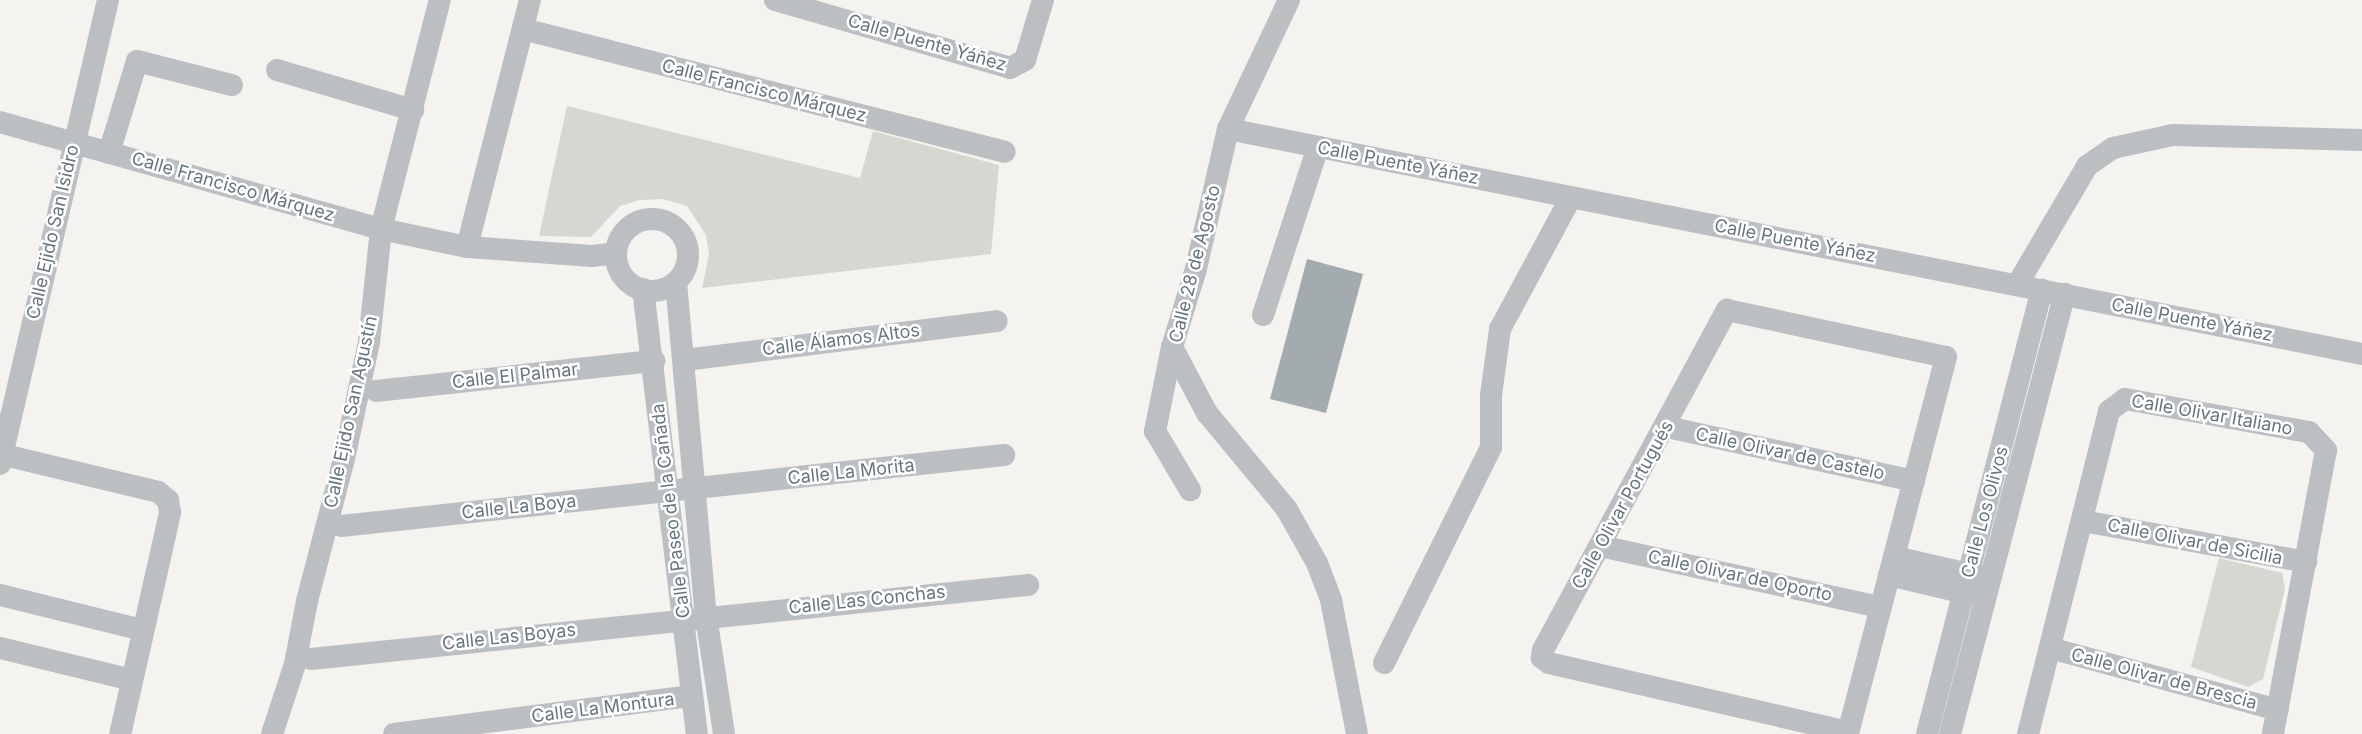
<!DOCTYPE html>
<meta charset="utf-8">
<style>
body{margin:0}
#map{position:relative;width:2362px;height:734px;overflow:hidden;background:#f4f3f0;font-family:Inter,sans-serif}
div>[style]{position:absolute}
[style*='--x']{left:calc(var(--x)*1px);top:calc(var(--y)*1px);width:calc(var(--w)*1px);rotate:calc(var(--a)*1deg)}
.green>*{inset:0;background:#d4d8d0}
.building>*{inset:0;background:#a3abaf}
.minor>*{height:22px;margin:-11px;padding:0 11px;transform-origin:11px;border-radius:11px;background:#bbbfc2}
.minor>.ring{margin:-11px;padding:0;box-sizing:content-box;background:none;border:22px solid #bbbfc2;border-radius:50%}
span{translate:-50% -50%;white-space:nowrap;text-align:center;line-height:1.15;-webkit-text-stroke:5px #fff;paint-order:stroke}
.street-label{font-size:18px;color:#66767e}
</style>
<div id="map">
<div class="green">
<div style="clip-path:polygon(567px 106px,860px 178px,873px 131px,999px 165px,991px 254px,702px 288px,709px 254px,706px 235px,687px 206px,663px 199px,640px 200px,620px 206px,591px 237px,539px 236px)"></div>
<div style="clip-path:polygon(2219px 558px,2282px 573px,2285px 589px,2263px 679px,2248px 687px,2191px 667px)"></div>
</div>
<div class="building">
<div style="clip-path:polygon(1307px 259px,1363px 274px,1326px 413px,1270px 399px)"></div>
</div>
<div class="minor">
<div style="--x:775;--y:0;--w:245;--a:16.1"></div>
<div style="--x:1010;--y:68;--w:17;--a:-28"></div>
<div style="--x:1025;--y:60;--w:63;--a:-73.3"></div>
<div style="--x:1289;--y:0;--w:143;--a:115.3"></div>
<div style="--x:1228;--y:129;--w:144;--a:102.9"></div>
<div style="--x:1196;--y:269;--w:82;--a:107.1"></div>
<div style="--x:1172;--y:347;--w:75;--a:62.1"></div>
<div style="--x:1207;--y:413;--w:124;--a:50.3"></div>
<div style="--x:1286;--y:508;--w:63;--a:60.6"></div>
<div style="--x:1317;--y:563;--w:40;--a:69"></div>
<div style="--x:1331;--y:600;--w:136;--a:79"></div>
<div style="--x:523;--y:29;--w:497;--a:14.3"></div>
<div style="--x:277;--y:70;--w:142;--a:16.4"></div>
<div style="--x:0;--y:122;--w:396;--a:15.7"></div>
<div style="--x:381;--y:229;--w:88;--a:11.8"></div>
<div style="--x:467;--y:247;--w:125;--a:4.1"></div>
<div style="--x:592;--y:256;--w:24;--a:-7"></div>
<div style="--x:1228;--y:129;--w:1156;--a:11.22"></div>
<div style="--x:109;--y:153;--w:96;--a:-73.1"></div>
<div style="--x:137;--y:61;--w:98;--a:14.2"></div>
<div class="ring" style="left:616px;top:219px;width:50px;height:50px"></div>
<div style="--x:467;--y:247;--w:255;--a:-75.7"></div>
<div style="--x:676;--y:282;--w:335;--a:84.9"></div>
<div style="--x:706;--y:616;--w:119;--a:81.3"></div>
<div style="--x:2017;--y:285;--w:138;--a:-59.5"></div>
<div style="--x:2087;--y:166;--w:32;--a:-35"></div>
<div style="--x:2113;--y:148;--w:61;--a:-12.2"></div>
<div style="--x:2173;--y:135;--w:189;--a:1.5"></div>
<div style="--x:643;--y:289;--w:448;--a:83.1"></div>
<div style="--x:1727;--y:310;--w:224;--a:12.1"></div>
<div style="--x:1946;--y:357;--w:388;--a:104.6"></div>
<div style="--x:1848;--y:732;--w:307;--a:-167"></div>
<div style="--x:1549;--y:663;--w:9;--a:-144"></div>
<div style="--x:1542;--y:658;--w:8;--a:-83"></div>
<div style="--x:1543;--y:650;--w:387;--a:-61.6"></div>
<div style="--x:1263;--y:315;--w:177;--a:-71.9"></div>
<div style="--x:1172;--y:347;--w:86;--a:101.4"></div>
<div style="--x:1155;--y:431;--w:69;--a:59.3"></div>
<div style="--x:685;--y:360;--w:314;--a:-7.1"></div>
<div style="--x:376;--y:391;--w:280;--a:-6.2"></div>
<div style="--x:1667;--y:427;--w:253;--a:12.3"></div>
<div style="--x:0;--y:454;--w:163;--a:13.5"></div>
<div style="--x:158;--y:492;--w:13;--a:39"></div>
<div style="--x:168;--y:500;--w:13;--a:81"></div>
<div style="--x:170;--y:513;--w:227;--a:102.7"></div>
<div style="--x:0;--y:464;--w:476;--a:-76.9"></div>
<div style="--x:2083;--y:521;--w:227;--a:10.4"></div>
<div style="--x:341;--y:526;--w:667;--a:-6.11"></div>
<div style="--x:1600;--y:546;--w:287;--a:12.3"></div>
<div style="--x:1895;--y:557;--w:89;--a:12.9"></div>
<div style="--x:1889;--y:575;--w:90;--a:13.4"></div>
<div style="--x:0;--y:595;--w:147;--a:13.8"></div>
<div style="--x:0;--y:648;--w:136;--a:13.6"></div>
<div style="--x:2050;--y:648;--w:236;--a:15.2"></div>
<div style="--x:311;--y:659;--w:721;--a:-5.89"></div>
<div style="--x:1384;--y:663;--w:241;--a:-63.6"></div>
<div style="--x:1491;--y:447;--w:52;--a:-90"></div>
<div style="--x:1491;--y:395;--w:67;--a:-82.2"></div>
<div style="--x:1500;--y:329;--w:150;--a:-61.7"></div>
<div style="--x:272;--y:734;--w:74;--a:-71.8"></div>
<div style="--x:295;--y:664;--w:64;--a:-79.2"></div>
<div style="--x:307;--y:601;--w:147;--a:-75.4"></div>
<div style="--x:344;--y:459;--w:120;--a:-77.9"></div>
<div style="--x:369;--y:342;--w:114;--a:-83.9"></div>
<div style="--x:381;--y:229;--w:236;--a:-75.6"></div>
<div style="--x:394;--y:734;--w:300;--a:-7.3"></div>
<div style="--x:1927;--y:734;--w:459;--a:-75.5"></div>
<div style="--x:1950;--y:734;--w:455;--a:-75.4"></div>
<div style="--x:2028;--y:734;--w:333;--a:-75.9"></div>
<div style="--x:2109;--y:411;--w:20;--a:-37"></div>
<div style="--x:2125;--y:399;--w:187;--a:10.2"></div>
<div style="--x:2309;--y:432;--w:25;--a:47"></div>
<div style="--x:2326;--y:450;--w:289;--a:100.6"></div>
</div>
<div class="street-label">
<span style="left:927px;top:43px;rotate:16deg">Calle Puente Yáñez</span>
<span style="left:764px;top:91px;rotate:14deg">Calle Francisco Márquez</span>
<span style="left:1398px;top:163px;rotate:11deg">Calle Puente Yáñez</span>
<span style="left:233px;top:187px;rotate:16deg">Calle Francisco Márquez</span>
<span style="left:53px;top:232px;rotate:-77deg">Calle Ejido San Isidro</span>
<span style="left:1795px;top:241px;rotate:11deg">Calle Puente Yáñez</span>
<span style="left:1195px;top:264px;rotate:-76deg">Calle 28 de Agosto</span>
<span style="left:2192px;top:320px;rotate:11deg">Calle Puente Yáñez</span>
<span style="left:841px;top:340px;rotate:-7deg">Calle Álamos Altos</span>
<span style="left:515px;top:376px;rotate:-6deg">Calle El Palmar</span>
<span style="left:351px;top:412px;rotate:-78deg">Calle Ejido San Agustín</span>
<span style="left:2212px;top:415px;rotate:10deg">Calle Olivar Italiano</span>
<span style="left:1790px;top:454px;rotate:12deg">Calle Olivar de Castelo</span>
<span style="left:851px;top:472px;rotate:-6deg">Calle La Morita</span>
<span style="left:1623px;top:505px;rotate:-61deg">Calle Olivar Portugués</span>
<span style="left:519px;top:507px;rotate:-6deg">Calle La Boya</span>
<span style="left:671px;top:511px;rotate:-97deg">Calle Paseo de la Cañada</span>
<span style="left:1985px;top:512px;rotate:-75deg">Calle Los Olivos</span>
<span style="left:2195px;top:542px;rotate:11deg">Calle Olivar de Sicilia</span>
<span style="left:1740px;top:576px;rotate:12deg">Calle Olivar de Oporto</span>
<span style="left:867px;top:600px;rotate:-6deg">Calle Las Conchas</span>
<span style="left:509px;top:637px;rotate:-6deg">Calle Las Boyas</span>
<span style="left:2164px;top:679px;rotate:15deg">Calle Olivar de Brescia</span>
<span style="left:603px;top:708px;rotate:-7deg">Calle La Montura</span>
</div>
</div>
